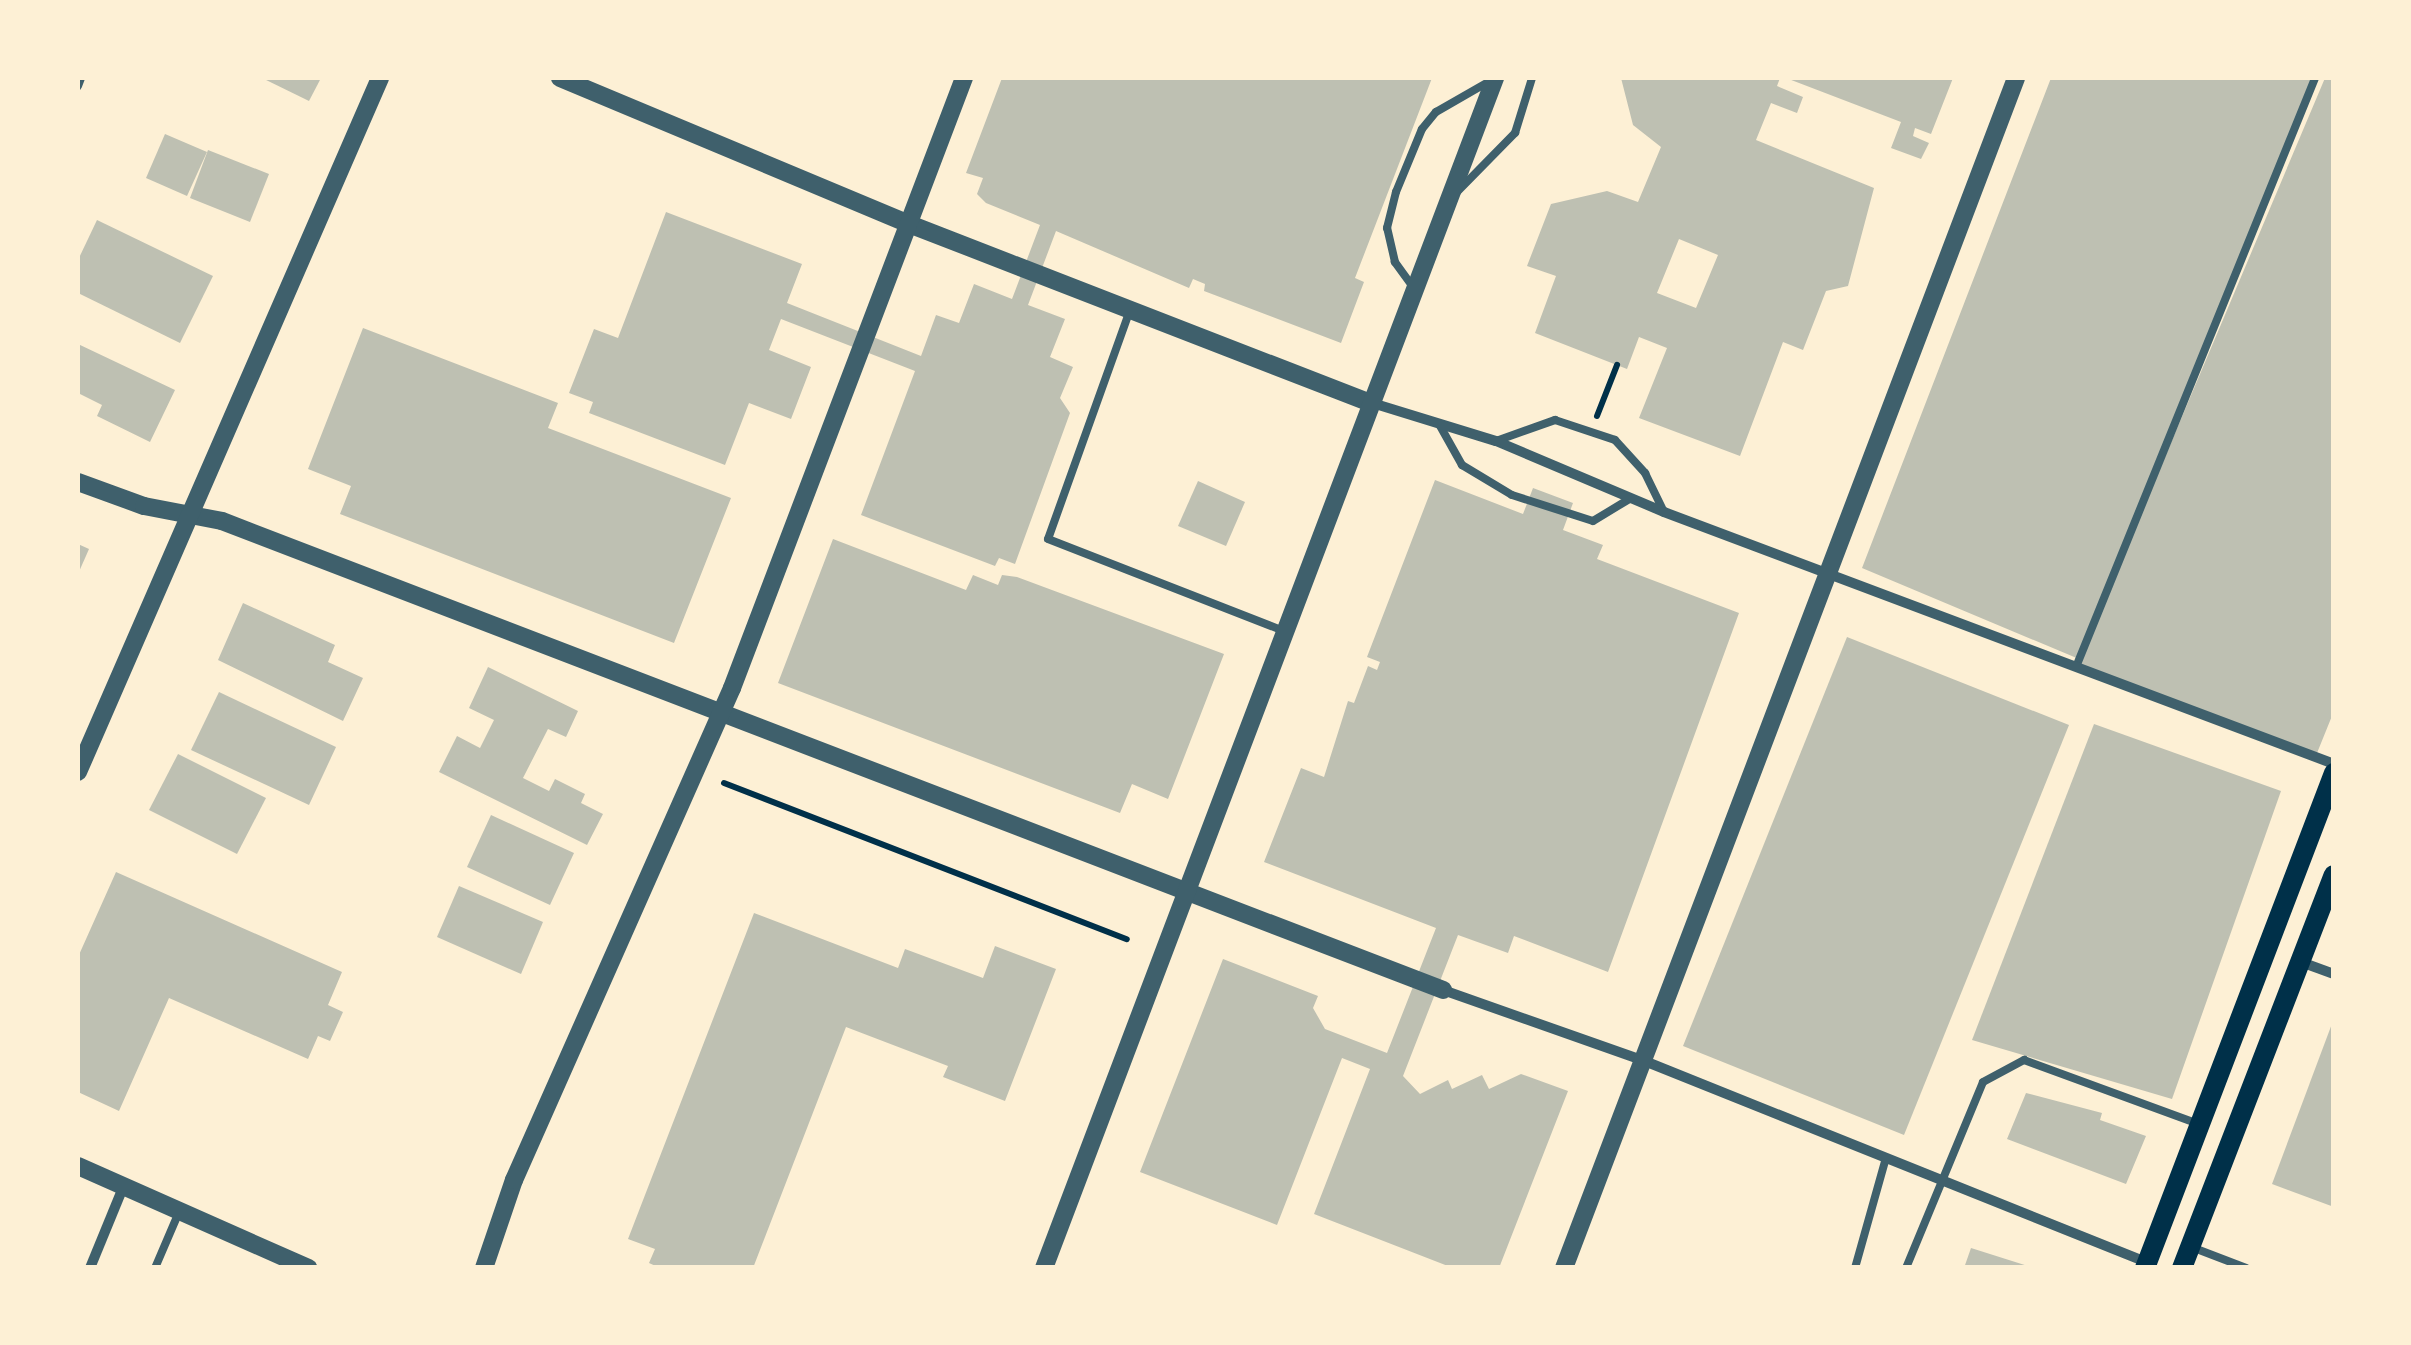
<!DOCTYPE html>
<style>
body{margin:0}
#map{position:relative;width:2411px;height:1345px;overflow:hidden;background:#fdf0d5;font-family:"Fira Sans Condensed",sans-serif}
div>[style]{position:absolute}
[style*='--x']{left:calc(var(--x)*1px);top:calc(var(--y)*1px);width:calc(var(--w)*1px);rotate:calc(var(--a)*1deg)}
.building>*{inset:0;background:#bec0b2}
.path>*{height:6px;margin:-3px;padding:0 3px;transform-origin:3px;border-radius:3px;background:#003049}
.service>*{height:8px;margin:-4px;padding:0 4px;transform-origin:4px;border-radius:4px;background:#3f606c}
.minor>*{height:10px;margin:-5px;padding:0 5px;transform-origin:5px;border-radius:5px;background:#3f606c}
.tertiary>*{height:18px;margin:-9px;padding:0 9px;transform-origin:9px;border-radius:9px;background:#3f606c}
.secondary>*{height:20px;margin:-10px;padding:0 10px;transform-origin:10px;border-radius:10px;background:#003049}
span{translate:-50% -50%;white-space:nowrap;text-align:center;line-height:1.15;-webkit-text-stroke:8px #fdf0d5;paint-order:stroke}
.frame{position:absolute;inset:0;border:80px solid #fdf0d5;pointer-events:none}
</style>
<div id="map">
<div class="building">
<div style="clip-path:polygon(262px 78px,321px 78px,309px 101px)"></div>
<div style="clip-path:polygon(1002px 78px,1432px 78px,1355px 278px,1364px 282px,1341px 343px,1204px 291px,1205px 284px,1193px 279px,1189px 288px,1056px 231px,1028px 305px,1065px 319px,1050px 357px,1073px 367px,1060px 398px,1070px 413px,1015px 564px,999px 558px,995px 566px,861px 515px,915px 371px,781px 319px,769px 350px,811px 367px,791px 419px,749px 403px,725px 465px,589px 413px,593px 402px,569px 393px,594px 329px,618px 338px,666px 212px,802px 264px,787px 303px,921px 356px,936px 315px,959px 323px,974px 284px,1012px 299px,1040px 225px,986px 203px,977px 194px,983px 178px,966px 173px)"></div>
<div style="clip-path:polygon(evenodd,1621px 78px,1780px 78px,1777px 86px,1803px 97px,1797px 113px,1771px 103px,1756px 140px,1874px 188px,1848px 286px,1826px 291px,1803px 350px,1783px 342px,1740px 456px,1639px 418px,1667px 348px,1639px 337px,1627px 369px,1535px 333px,1556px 276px,1527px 266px,1551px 204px,1607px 191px,1638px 202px,1661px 147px,1633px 125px,1621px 78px,1679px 239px,1718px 255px,1696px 308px,1657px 293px,1679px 239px)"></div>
<div style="clip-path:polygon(1786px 78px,1953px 78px,1931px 134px,1915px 128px,1913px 136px,1929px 143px,1921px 159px,1891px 148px,1901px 122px)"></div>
<div style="clip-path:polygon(2051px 78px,2313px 78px,2097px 618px,2325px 78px,2334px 78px,2334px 711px,2315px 758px,2076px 667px,2079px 659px,1862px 568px)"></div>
<div style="clip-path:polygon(165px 134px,207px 152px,187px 196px,146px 178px)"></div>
<div style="clip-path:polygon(208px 150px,269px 174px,250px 222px,190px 198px)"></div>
<div style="clip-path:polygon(97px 220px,213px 276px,180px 343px,78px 293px,78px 260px)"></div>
<div style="clip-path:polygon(363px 328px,558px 403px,548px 428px,731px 498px,674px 643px,340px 514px,351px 486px,308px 469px)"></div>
<div style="clip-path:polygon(78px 344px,175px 390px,150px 442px,97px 416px,102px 405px,78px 393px)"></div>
<div style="clip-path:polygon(1435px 480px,1523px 514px,1533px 488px,1573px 503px,1563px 530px,1603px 545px,1597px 559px,1739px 613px,1608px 972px,1514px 936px,1508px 953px,1458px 935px,1403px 1076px,1420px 1094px,1448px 1080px,1452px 1089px,1482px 1075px,1489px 1089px,1521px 1074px,1568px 1091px,1499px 1268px,1453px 1268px,1314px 1214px,1370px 1069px,1342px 1058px,1277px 1225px,1140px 1172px,1223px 959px,1318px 996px,1313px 1008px,1325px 1029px,1387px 1053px,1436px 928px,1264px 862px,1301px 768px,1324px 777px,1348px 701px,1354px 703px,1368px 666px,1377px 670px,1380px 662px,1367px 657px)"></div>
<div style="clip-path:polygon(1198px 481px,1245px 502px,1226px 546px,1178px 526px)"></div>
<div style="clip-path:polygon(833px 539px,966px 590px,973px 575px,998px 585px,1002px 575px,1017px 577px,1224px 654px,1168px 799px,1132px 784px,1120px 813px,778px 683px)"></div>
<div style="clip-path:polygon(78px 544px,89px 549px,78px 574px)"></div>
<div style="clip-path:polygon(243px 603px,335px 645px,328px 662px,363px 678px,343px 721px,218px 660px)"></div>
<div style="clip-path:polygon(1847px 637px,2069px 725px,1904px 1135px,1683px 1046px)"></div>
<div style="clip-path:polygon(488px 667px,578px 711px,566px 737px,548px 729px,523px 778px,549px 791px,555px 779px,585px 794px,581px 803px,603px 814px,587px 845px,439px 772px,457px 736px,480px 748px,494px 720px,469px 708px)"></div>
<div style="clip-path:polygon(219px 692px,336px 747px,309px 805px,191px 750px)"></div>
<div style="clip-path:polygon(2094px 724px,2281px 791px,2172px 1099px,1972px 1040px)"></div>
<div style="clip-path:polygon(178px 754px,266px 798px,237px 854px,149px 810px)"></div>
<div style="clip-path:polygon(491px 815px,574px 853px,550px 905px,467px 867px)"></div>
<div style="clip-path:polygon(116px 872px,342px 972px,328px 1005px,343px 1012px,330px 1041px,318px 1036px,308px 1059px,169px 998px,119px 1111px,78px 1092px,78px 957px)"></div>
<div style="clip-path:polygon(459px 886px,543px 922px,521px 974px,437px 937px)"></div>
<div style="clip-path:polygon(754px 913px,898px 968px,905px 949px,983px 978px,995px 946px,1056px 969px,1005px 1101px,943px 1077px,948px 1066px,846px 1027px,753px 1268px,660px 1268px,649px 1263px,655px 1249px,628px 1239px)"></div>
<div style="clip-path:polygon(2333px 1021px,2334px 1021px,2334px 1207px,2272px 1184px)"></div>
<div style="clip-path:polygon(2026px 1093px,2102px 1113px,2100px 1120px,2146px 1136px,2126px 1184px,2007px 1139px)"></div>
<div style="clip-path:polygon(1971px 1248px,2031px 1267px,2031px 1268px,1964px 1268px)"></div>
</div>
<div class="path">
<div style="--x:1597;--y:416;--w:55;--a:-68.6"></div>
<div style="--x:724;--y:783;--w:432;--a:21.2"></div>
</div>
<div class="service">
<div style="--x:78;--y:86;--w:9;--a:-69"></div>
<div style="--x:1457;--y:192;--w:83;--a:-45.5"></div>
<div style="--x:1515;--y:133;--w:58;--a:-72.8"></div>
<div style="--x:1413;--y:287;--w:31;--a:-126"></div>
<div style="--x:1395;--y:262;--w:35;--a:-103"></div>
<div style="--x:1387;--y:228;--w:37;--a:-76"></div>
<div style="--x:1396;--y:192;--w:68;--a:-67.6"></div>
<div style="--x:1422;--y:129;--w:22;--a:-51"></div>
<div style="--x:1436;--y:112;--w:62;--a:-29.9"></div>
<div style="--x:1130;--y:310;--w:243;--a:109.7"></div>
<div style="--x:1048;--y:539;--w:253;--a:21.3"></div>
<div style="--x:1439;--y:424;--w:47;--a:60.7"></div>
<div style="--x:1462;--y:465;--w:58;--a:31"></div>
<div style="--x:1512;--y:495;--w:85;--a:17.8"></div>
<div style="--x:1593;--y:521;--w:44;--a:-31.2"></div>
<div style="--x:1496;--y:441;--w:63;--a:-19.6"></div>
<div style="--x:1555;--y:420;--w:63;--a:18.4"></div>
<div style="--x:1615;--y:440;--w:45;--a:47.7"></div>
<div style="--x:1645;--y:473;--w:43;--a:64"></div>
<div style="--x:2076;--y:667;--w:636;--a:-67.91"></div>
<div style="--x:2194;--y:1248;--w:56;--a:21"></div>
<div style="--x:155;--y:1268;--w:61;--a:-66.8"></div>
<div style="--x:1855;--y:1268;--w:114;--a:-74.3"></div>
<div style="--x:1906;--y:1268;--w:201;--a:-67.5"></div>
<div style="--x:1983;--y:1082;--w:47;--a:-28.2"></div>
<div style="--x:2024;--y:1060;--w:183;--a:20.1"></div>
</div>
<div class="minor">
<div style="--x:1369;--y:402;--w:133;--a:17.1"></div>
<div style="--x:1496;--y:441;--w:182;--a:22.9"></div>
<div style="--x:1664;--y:512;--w:716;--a:20.61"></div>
<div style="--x:2301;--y:962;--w:35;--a:20"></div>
<div style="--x:1443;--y:990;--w:216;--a:19.4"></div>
<div style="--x:1647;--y:1062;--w:538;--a:21.84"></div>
<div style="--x:90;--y:1268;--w:90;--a:-67.7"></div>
</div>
<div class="tertiary">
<div style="--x:560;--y:78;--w:378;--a:22.7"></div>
<div style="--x:909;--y:224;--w:492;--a:21.2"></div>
<div style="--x:78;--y:482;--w:70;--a:20"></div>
<div style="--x:144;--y:506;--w:79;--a:10.9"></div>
<div style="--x:222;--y:521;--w:1308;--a:21.01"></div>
<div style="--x:78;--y:772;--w:757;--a:-66.48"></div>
<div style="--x:78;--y:1166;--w:252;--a:23.9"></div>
<div style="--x:484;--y:1268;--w:93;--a:-71.2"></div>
<div style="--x:514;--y:1180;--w:538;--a:-66.1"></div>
<div style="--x:732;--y:688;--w:653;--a:-69.18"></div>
<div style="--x:1044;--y:1268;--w:1273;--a:-69.24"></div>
<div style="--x:1564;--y:1268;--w:1273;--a:-69.2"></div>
</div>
<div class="secondary">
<div style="--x:2145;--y:1268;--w:530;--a:-69.1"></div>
<div style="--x:2182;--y:1268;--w:421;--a:-68.9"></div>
</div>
<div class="frame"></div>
</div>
